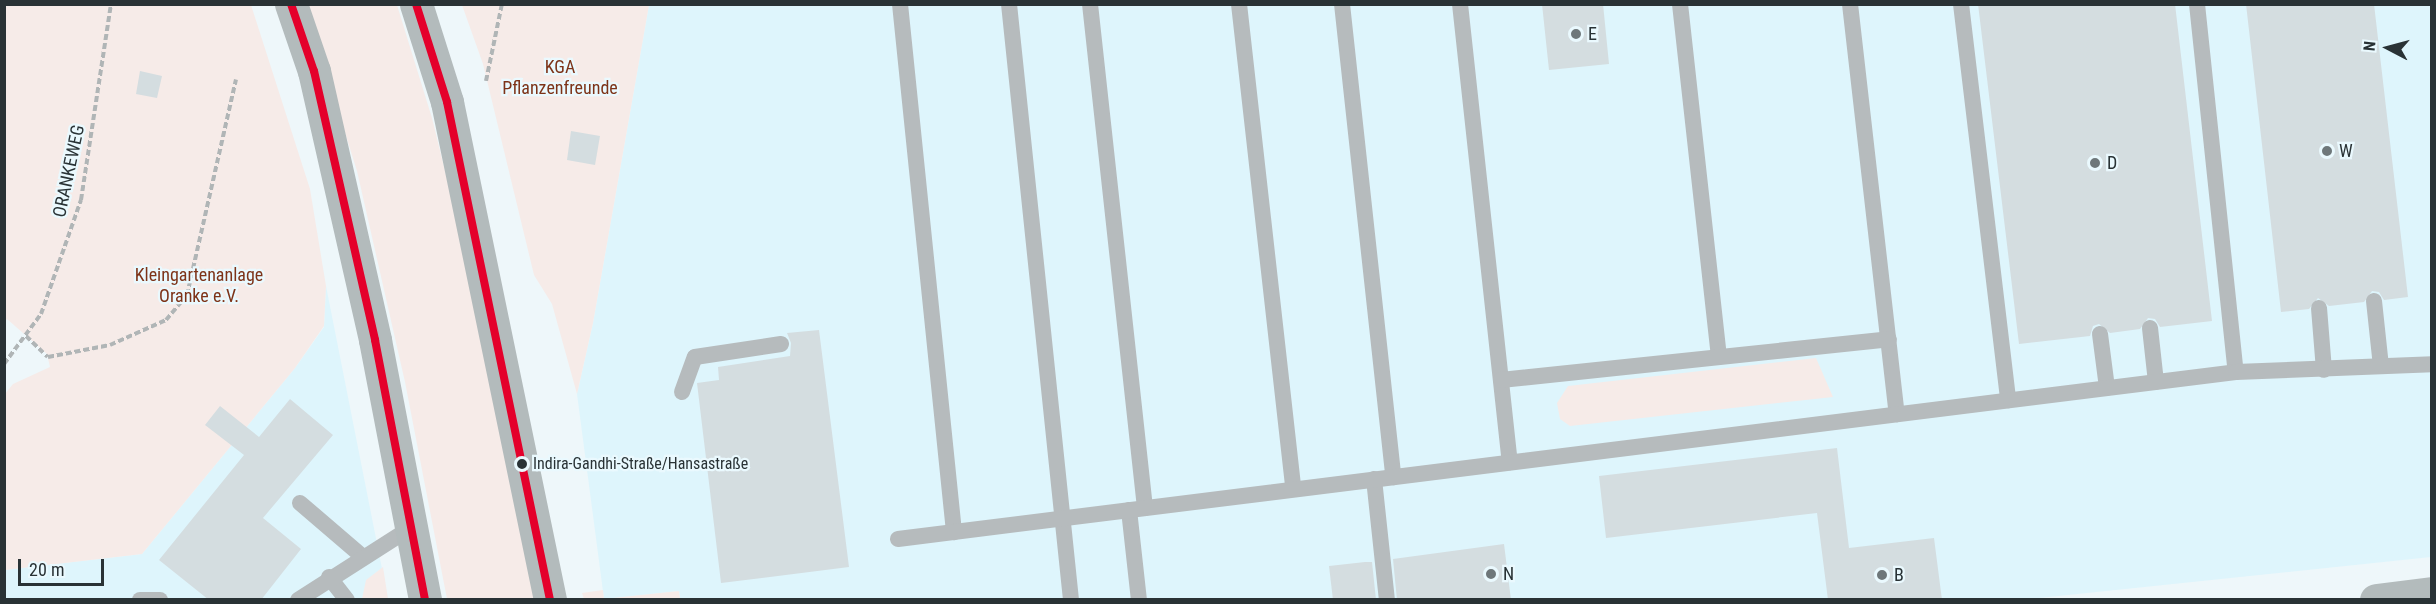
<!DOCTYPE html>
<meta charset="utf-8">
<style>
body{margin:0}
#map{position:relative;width:2436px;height:604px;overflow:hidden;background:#eef7fa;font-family:"Roboto Condensed",sans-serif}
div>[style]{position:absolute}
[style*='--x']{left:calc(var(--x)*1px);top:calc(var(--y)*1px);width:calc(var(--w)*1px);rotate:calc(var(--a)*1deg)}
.built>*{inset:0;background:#def5fc}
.green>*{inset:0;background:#f6ebe8}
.building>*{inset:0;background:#d4dde0}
.path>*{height:4px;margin-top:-2px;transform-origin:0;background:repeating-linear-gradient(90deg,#b0b5b6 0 6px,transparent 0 9px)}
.service>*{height:16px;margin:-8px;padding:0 8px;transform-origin:8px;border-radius:8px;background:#b6bbbd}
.secondary>*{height:33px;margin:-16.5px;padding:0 16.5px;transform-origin:16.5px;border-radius:16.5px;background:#b3bbbc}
.bus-1>*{height:8px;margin:-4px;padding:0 4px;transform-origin:4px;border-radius:4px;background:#e4002b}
.dots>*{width:16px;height:16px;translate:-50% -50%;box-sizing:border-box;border:3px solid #eaf9fe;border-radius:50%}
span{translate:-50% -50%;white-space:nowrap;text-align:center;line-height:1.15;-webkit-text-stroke:4.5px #eaf9fe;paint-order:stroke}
.bus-label{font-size:16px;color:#293235}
.left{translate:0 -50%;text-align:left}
.poi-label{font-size:18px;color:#293235}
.park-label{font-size:18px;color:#7d3318}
.street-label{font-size:18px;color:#293235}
.frame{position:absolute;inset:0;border:6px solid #293235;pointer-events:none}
.north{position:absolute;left:2358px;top:18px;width:60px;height:60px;-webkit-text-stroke:4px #eaf9fe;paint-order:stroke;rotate:276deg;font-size:16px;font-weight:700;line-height:24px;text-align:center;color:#293235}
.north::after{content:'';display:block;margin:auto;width:21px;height:27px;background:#293235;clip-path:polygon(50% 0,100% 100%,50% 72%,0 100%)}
.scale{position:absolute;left:18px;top:559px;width:86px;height:27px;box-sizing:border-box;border:3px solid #293235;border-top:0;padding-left:8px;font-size:18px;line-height:21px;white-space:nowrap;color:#293235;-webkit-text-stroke:4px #eaf9fe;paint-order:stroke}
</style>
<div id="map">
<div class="built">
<div style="clip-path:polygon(649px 5px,2431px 5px,2431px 557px,2020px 600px,680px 600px,679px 591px,604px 599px,577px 394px,593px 323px)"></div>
<div style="clip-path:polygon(326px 286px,388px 599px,5px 599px,4px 570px,142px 554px,295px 368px,324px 327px)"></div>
</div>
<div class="green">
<div style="clip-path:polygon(4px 5px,251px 5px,310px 189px,326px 286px,324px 326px,295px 368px,142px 554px,5px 570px,5px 394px,13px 384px,50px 367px,47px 354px,7px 319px,5px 321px)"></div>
<div style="clip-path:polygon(305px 5px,397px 5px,432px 118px,473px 285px,536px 599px,447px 599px,405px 382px,357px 171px)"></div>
<div style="clip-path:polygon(462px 5px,649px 5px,593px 323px,577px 394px,552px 304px,534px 275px,483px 64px)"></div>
<div style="clip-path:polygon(1816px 358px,1833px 397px,1570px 426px,1560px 419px,1557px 403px,1568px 386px)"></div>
<div style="clip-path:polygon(383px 567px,388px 599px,362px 599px,366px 580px)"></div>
<div style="clip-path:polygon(603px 590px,604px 599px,679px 591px,680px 599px,584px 599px,582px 593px)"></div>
</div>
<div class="building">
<div style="clip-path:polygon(1542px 4px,1603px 4px,1609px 64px,1549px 70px)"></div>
<div style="clip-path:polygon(1978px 4px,2175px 4px,2212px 321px,2160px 327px,2155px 319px,2148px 318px,2140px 329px,2110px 333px,2099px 324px,2093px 326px,2090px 336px,2019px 344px)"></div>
<div style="clip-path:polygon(2246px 4px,2374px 4px,2408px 297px,2384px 300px,2379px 292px,2372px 291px,2364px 302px,2329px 306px,2318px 298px,2309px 309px,2281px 312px)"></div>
<div style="clip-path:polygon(140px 71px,162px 76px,157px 98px,136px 94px)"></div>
<div style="clip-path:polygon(571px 131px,600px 136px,595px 165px,567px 160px)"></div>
<div style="clip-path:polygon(819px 330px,849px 567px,721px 583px,697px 383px,719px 380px,718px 367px,790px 356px,791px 343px,787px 333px)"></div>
<div style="clip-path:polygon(290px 399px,333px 435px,263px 518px,301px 549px,261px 600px,209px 600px,159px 560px,244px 455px,205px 425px,220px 406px,259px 437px)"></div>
<div style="clip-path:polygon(1837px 448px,1849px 548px,1934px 538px,1942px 600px,1828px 600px,1817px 513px,1606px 538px,1599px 476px)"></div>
<div style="clip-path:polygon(1504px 544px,1511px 600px,1397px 600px,1393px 559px)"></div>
<div style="clip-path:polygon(1365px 562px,1372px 562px,1376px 600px,1333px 600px,1329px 566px)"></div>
</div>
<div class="path">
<div style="--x:486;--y:81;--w:79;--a:-78.3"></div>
<div style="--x:26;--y:336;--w:30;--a:44"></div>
<div style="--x:48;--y:357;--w:63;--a:-11"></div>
<div style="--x:110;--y:345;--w:61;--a:-24.1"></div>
<div style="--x:166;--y:320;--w:33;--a:-50"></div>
<div style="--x:187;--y:295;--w:221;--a:-77.2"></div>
<div style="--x:4;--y:364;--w:62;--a:-53.5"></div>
<div style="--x:41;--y:314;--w:121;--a:-70.7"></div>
<div style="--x:81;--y:200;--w:198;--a:-81.3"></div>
</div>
<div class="service">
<div style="--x:900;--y:4;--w:531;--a:84.16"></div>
<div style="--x:1009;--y:4;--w:599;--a:84.06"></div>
<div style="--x:1090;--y:4;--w:507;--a:83.77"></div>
<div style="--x:1239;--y:4;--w:488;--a:83.6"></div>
<div style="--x:1342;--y:4;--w:476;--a:83.8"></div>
<div style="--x:1460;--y:4;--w:461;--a:83.8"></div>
<div style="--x:1680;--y:4;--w:355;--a:83.7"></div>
<div style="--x:1850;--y:4;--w:413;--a:83.5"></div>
<div style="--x:1961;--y:4;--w:399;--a:83.2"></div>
<div style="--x:2197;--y:4;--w:370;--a:84"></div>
<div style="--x:2374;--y:301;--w:65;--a:83.9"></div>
<div style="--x:2319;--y:308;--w:62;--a:85.4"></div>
<div style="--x:2150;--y:328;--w:54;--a:83.7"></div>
<div style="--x:2100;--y:334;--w:54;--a:82.6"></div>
<div style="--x:1501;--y:380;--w:390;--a:-6"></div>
<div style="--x:682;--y:392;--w:37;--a:-70"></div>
<div style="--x:695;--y:357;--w:87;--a:-8.6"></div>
<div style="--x:1374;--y:479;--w:122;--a:83.9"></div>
<div style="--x:300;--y:503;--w:83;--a:40.6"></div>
<div style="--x:1129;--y:510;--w:91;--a:83.7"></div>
<div style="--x:898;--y:539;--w:1348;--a:-7.11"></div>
<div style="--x:2236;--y:372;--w:196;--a:-2.3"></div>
<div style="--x:329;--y:577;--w:29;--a:52"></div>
<div style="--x:140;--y:600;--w:20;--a:0"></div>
<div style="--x:298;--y:600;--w:135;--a:-32.6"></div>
</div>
<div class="secondary">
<div style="--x:291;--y:4;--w:71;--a:71.1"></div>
<div style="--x:314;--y:71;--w:276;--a:77.2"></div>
<div style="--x:375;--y:340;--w:265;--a:79.1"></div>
<div style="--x:416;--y:4;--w:103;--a:72.4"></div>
<div style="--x:447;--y:102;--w:509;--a:78.31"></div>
<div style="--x:2376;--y:600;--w:56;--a:-7.1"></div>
</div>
<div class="bus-1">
<div style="--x:291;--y:4;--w:71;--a:71.1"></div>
<div style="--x:314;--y:71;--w:276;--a:77.2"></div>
<div style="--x:375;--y:340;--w:265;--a:79.1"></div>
<div style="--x:416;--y:4;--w:103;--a:72.4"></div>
<div style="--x:447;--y:102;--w:509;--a:78.31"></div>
</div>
<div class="dots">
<div style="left:1576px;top:34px;background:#6e777a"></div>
<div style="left:2327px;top:151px;background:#6e777a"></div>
<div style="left:2095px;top:163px;background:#6e777a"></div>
<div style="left:522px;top:464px;background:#293235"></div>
<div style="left:1491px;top:574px;background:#6e777a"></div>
<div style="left:1882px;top:575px;background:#6e777a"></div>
</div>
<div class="bus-label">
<span class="left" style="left:533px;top:464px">Indira-Gandhi-Straße/Hansastraße</span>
</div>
<div class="poi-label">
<span class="left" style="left:1588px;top:34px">E</span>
<span class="left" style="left:2339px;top:151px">W</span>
<span class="left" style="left:2107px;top:163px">D</span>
<span class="left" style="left:1503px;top:574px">N</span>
<span class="left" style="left:1894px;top:575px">B</span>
</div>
<div class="park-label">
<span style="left:560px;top:78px">KGA<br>Pflanzenfreunde</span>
<span style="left:199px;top:286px">Kleingartenanlage<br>Oranke e.V.</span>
</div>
<div class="street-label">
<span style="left:69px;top:171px;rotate:-78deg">ORANKEWEG</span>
</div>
<div class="frame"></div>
<div class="north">N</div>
<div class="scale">20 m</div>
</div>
